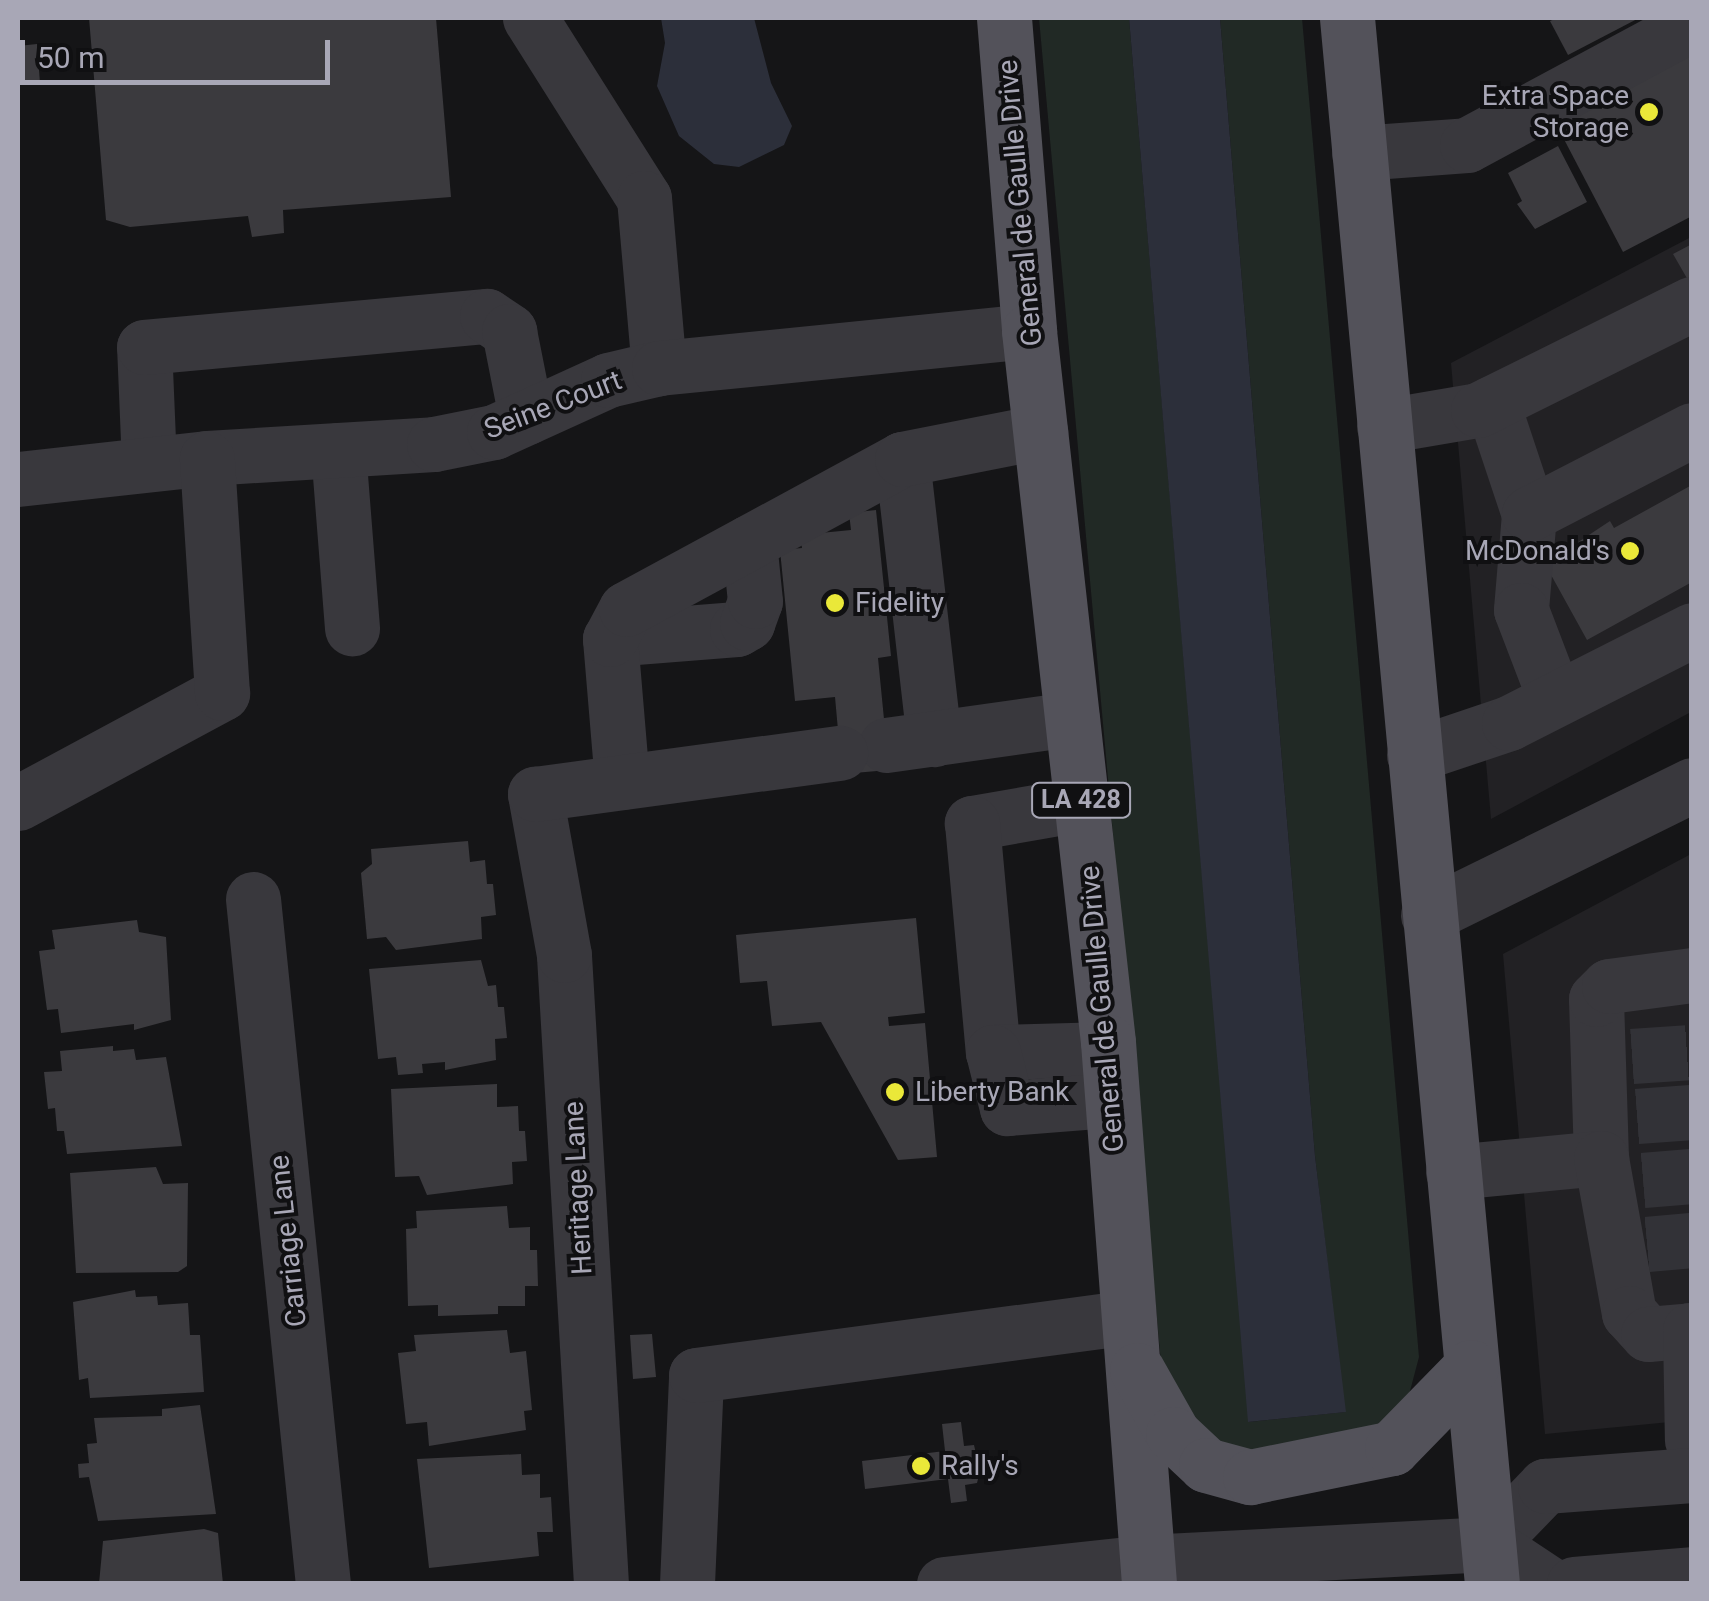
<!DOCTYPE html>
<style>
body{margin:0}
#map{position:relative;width:1709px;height:1601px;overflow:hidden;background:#151517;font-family:Roboto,sans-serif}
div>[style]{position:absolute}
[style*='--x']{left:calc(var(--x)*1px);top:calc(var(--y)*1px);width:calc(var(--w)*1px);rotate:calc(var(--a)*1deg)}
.built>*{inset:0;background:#222124}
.green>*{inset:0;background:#212925}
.water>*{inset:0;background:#2c2f3a}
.building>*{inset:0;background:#3b3a3e}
.minor-tunnel>*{height:55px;margin-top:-27.5px;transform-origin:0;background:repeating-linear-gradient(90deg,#323237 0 55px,transparent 0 83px)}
.minor>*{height:55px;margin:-27.5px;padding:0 27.5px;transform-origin:27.5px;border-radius:27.5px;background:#39383d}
.major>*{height:55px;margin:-27.5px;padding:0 27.5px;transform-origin:27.5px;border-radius:27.5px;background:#53525a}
.dots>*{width:28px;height:28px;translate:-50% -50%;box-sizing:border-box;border:5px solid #101012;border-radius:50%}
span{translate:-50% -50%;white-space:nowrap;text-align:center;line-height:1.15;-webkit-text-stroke:8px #101012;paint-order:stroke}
.shield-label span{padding:2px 8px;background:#101012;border:2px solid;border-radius:8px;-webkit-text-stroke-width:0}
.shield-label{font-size:25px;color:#a8a7b6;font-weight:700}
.poi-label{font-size:28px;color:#a8a7b6}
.right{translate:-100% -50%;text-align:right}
.left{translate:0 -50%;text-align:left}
.street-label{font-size:28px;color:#a8a7b6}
.frame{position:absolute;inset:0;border:20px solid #a8a7b6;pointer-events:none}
.scale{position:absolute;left:20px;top:40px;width:310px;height:45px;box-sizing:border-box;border:5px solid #a8a7b6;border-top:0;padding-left:12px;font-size:30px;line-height:35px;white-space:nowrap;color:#a8a7b6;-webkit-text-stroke:8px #101012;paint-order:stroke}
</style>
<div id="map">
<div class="built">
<div style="clip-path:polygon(1691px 237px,1691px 712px,1491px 819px,1451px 363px)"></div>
<div style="clip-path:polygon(1691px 854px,1691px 1420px,1545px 1434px,1503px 954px)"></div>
</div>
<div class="green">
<div style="clip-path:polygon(1039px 18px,1129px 18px,1249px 1422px,1345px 1412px,1315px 1156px,1220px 18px,1302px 18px,1419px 1357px,1405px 1410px,1360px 1438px,1232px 1452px,1190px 1423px,1162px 1374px)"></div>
</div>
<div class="water">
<div style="clip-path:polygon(661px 18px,754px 18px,771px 83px,792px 126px,784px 145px,739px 167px,714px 164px,679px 136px,657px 86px,665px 43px)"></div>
<div style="clip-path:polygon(1129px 18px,1220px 18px,1315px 1156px,1346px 1412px,1248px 1422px)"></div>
</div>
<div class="building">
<div style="clip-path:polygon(89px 18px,436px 18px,451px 197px,283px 210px,284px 233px,252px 237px,248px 216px,130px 227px,106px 220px)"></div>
<div style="clip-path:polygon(1557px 18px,1639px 18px,1568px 55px,1550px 21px)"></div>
<div style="clip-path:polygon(37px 44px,40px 83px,18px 85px,18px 46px)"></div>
<div style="clip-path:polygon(1692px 54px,1692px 216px,1623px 252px,1556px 124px)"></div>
<div style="clip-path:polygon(1558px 146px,1587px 202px,1535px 229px,1517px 204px,1522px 201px,1508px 173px)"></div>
<div style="clip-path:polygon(1692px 244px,1692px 287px,1673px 254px)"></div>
<div style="clip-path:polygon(1690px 486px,1692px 582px,1587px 640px,1545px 564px,1610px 521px,1614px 528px)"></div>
<div style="clip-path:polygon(876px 510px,891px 656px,878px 658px,889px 770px,842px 774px,835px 697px,795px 701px,780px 550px,802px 548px,800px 535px,851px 530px,849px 513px)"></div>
<div style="clip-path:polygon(468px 841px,470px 862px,485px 860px,487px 884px,493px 884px,496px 915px,481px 917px,482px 939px,396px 950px,386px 937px,367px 939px,361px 873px,372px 864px,371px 849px)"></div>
<div style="clip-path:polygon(916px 918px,925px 1013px,888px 1017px,889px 1026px,925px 1023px,937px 1157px,898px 1160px,821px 1022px,772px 1026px,767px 981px,740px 983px,736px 935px)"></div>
<div style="clip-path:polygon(137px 920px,139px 932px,166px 937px,171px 1020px,134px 1030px,134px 1024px,61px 1033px,58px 1009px,47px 1010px,39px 951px,55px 949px,52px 930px)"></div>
<div style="clip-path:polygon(481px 960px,488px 986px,496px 985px,498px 1007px,504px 1007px,507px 1038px,495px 1039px,496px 1060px,445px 1070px,445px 1062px,422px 1064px,423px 1073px,398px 1075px,396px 1057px,378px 1059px,369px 969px)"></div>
<div style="clip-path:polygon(113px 1046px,113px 1051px,134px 1049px,136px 1060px,166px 1057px,182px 1146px,67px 1154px,64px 1131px,57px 1131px,55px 1108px,48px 1109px,44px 1072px,62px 1071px,60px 1051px)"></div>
<div style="clip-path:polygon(497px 1084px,497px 1107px,518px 1106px,519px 1131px,525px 1131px,527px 1161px,512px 1162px,513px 1184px,427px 1195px,419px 1176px,395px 1177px,391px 1089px)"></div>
<div style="clip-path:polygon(156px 1167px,163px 1184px,188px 1183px,187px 1266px,178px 1272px,76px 1273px,70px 1173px)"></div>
<div style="clip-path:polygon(507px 1206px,509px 1228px,530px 1227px,530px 1250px,537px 1250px,538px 1286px,525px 1286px,525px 1306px,498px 1306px,498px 1314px,438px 1316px,438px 1305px,408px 1306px,406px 1229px,417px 1228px,416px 1211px)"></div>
<div style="clip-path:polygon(135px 1290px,136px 1297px,157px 1296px,158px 1305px,188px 1303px,190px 1335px,200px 1335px,204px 1392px,90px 1398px,88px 1378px,79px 1380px,73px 1302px)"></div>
<div style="clip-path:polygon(507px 1330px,510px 1353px,526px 1351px,532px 1410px,524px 1411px,526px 1430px,429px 1446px,427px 1422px,406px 1424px,398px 1353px,416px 1351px,414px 1335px)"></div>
<div style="clip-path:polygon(652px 1334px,656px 1377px,633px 1379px,630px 1335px)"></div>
<div style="clip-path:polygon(200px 1405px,216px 1514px,98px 1521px,89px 1477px,79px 1478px,78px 1464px,89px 1463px,87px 1444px,97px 1443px,94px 1418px,162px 1416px,162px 1409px)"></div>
<div style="clip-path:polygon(961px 1422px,964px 1446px,974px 1445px,980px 1471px,977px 1483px,965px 1485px,967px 1501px,951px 1503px,948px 1479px,865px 1489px,862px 1461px,945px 1451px,942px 1424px)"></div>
<div style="clip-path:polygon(521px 1454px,522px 1475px,540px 1474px,540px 1498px,551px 1497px,553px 1532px,537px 1532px,539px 1556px,429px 1568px,417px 1459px)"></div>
<div style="clip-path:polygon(204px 1529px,218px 1533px,223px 1584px,99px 1584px,103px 1541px)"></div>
</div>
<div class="minor-tunnel">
<div style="--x:1632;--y:1056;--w:60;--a:-3.8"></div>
<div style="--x:1637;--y:1116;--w:55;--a:-4.2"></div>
<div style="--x:1643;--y:1180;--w:49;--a:-4.7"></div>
<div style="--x:1647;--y:1244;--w:45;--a:-5.1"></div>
</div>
<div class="minor">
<div style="--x:530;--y:18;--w:213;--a:57.7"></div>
<div style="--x:644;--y:198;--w:171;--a:85"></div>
<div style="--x:1359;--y:153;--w:108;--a:-4.2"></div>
<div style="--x:1467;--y:145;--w:255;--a:-28.3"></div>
<div style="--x:1492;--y:403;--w:117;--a:71.6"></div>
<div style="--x:1529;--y:514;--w:96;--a:94.8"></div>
<div style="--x:1521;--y:610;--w:95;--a:69.1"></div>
<div style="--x:1384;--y:426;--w:95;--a:-9.7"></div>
<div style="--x:1478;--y:410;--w:239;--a:-26.4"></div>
<div style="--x:338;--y:450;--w:179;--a:85.5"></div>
<div style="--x:902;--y:459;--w:282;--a:83.5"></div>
<div style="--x:149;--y:464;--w:117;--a:-92.4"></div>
<div style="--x:144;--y:347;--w:344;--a:-5.2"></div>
<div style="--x:487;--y:316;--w:27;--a:34"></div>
<div style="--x:509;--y:331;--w:88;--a:78.8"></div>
<div style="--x:18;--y:479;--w:190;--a:-6.3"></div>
<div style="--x:207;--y:458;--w:227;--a:-3.5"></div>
<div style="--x:434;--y:444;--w:61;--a:-11.3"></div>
<div style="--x:494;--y:432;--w:125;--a:-24.5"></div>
<div style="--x:608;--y:380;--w:52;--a:-13.2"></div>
<div style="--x:659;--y:368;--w:372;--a:-5.7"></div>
<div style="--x:1529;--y:514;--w:183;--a:-27.3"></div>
<div style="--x:610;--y:639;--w:127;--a:-4.5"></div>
<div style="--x:737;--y:629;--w:12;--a:-31"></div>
<div style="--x:747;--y:623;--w:23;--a:-70"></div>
<div style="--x:755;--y:601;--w:59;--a:-95.8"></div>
<div style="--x:886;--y:745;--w:188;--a:-8"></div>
<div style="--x:1414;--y:755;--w:100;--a:-18.6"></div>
<div style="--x:1509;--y:723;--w:205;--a:-26.9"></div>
<div style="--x:622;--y:782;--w:144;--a:-94.8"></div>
<div style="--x:610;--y:639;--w:34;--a:-62"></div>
<div style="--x:626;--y:609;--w:314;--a:-28.5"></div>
<div style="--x:902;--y:459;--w:141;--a:-11.1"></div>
<div style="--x:18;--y:803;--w:232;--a:-28.3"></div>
<div style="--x:222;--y:693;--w:235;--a:-93.7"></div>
<div style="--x:1081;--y:804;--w:111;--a:170.1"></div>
<div style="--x:972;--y:823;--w:230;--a:84.8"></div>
<div style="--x:993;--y:1052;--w:115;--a:-1.5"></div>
<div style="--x:253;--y:899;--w:689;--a:84.17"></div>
<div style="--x:1428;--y:915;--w:294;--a:-26.2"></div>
<div style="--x:993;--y:1052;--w:58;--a:76"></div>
<div style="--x:1007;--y:1108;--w:105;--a:-4.4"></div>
<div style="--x:1601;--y:1158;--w:159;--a:-91.8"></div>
<div style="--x:1596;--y:999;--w:18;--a:-45"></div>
<div style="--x:1609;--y:986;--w:84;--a:-7.5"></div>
<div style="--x:1453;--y:1172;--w:149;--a:-5.4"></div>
<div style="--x:1601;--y:1158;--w:158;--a:79.8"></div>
<div style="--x:1629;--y:1313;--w:28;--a:48"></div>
<div style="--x:1648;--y:1334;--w:44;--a:-5.2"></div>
<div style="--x:1690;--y:1330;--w:110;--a:89"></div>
<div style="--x:1489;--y:1544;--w:81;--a:-46"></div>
<div style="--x:1545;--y:1486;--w:147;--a:-4.3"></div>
<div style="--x:601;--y:1584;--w:630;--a:-93.37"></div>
<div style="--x:564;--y:955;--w:164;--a:-100.2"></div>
<div style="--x:535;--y:794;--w:308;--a:-7.7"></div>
<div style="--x:687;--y:1584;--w:209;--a:-87.5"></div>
<div style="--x:696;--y:1375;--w:436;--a:-7.6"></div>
<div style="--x:944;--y:1584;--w:203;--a:-6.2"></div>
<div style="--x:1146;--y:1562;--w:343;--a:-3"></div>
<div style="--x:1489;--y:1544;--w:72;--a:33.7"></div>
<div style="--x:1574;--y:1584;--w:118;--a:-4.8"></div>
</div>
<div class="major">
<div style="--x:1004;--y:18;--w:314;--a:85.4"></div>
<div style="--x:1029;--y:331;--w:715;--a:83.66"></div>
<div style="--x:1108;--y:1042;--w:544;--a:85.67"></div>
<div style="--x:1347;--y:18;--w:1573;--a:84.71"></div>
<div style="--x:1137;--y:1370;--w:73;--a:60.6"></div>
<div style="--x:1173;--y:1434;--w:45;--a:43.2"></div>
<div style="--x:1206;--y:1465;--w:46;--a:15.3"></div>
<div style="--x:1250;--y:1477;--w:145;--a:-11.5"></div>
<div style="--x:1392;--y:1448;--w:113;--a:-45.7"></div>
</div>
<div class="dots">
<div style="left:1649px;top:112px;background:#eae839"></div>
<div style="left:1630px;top:551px;background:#eae839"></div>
<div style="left:835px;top:603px;background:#eae839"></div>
<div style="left:895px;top:1092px;background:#eae839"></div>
<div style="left:921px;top:1466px;background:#eae839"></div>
</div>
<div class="shield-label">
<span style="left:1081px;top:800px">LA 428</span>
</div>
<div class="poi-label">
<span class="right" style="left:1629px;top:112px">Extra Space<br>Storage</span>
<span class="right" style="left:1610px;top:551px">McDonald's</span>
<span class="left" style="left:855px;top:603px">Fidelity</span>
<span class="left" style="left:915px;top:1092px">Liberty Bank</span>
<span class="left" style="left:941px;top:1466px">Rally's</span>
</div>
<div class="street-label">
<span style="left:1020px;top:203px;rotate:-95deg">General de Gaulle Drive</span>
<span style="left:553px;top:405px;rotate:-21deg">Seine Court</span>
<span style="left:1102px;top:1009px;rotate:-95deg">General de Gaulle Drive</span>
<span style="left:578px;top:1188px;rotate:-93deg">Heritage Lane</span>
<span style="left:288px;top:1241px;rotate:-96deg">Carriage Lane</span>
</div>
<div class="frame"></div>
<div class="scale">50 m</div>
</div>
